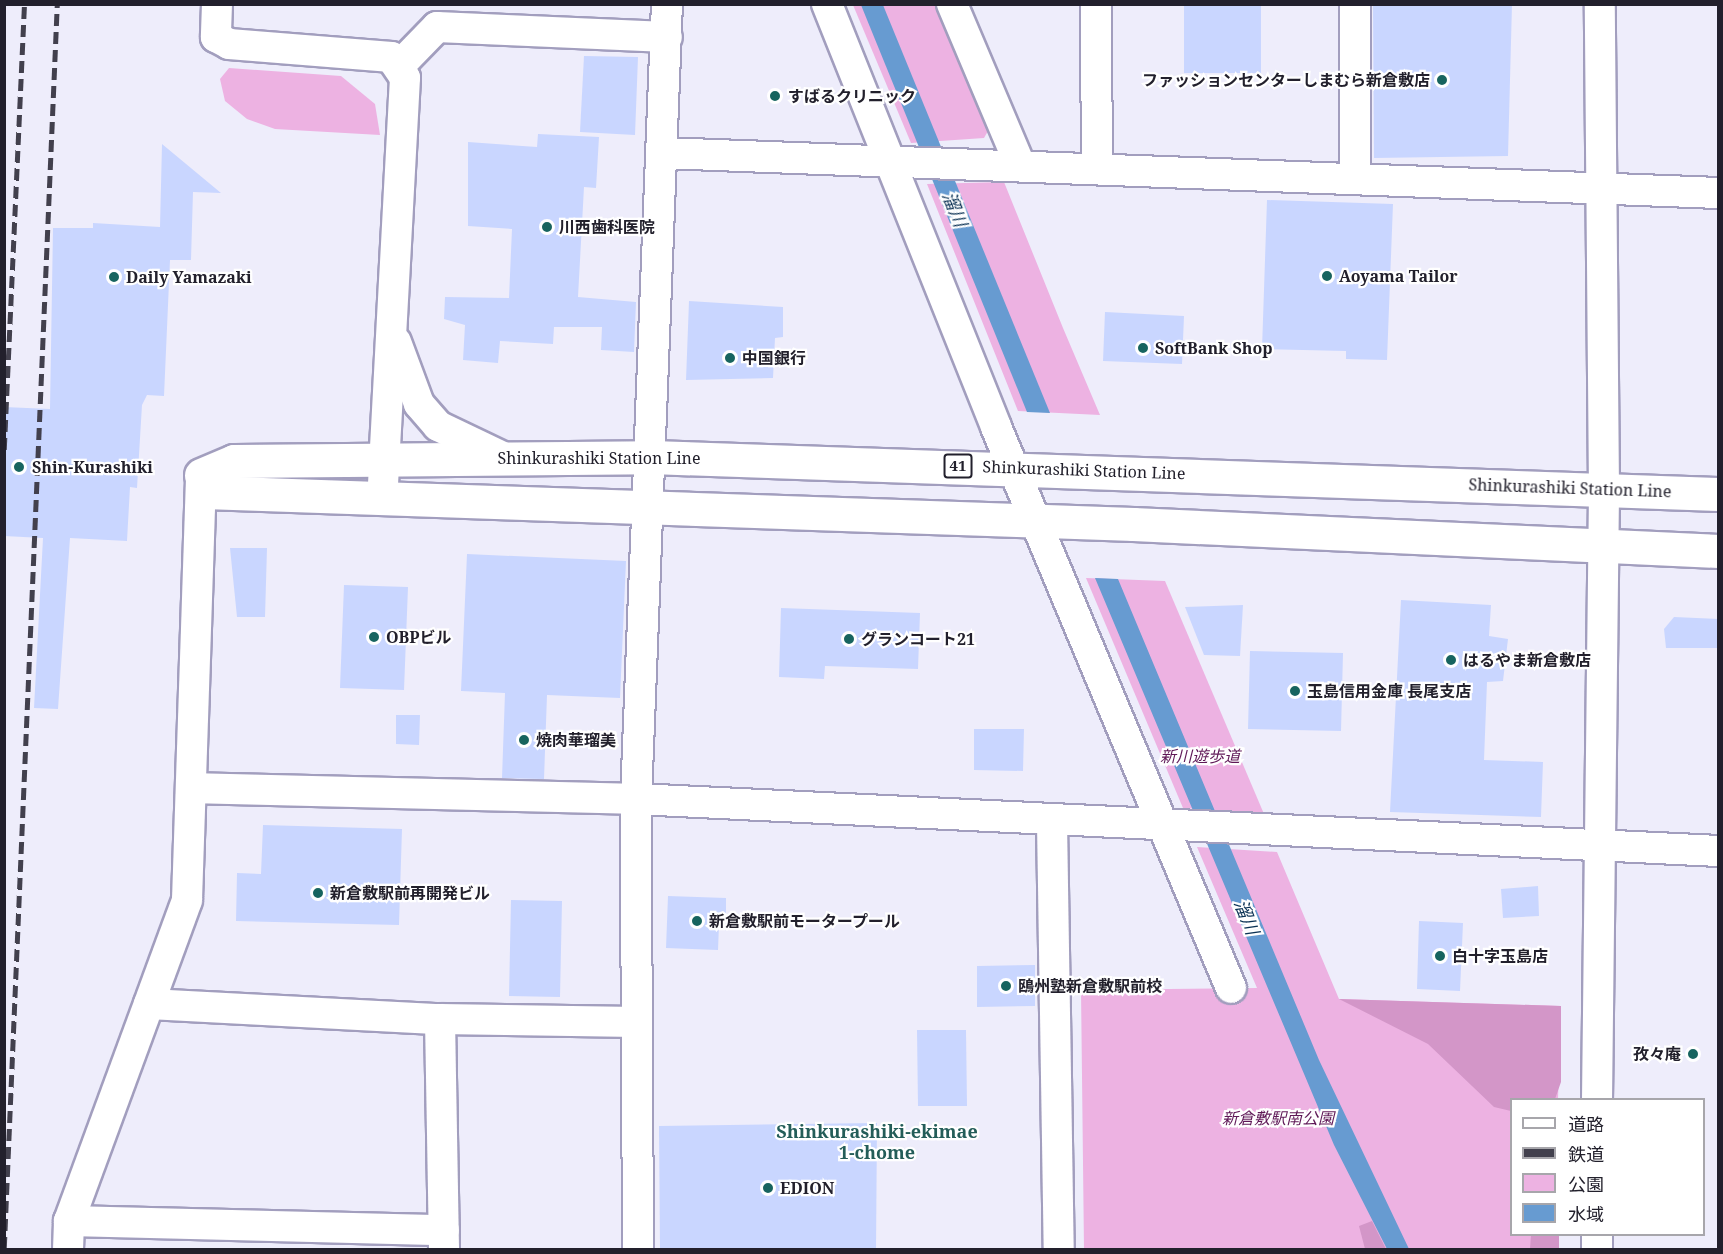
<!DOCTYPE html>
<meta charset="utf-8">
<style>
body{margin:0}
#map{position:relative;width:1723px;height:1254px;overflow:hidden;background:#eeedfb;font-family:"Noto Serif","Noto Sans JP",serif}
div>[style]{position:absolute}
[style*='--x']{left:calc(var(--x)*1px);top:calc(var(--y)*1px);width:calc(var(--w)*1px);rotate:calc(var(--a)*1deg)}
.green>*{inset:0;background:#edb2e2}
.forest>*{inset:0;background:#d396c8}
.water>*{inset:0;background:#679bd1}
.building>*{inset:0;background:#c9d6ff}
.roads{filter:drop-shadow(2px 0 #a29ebe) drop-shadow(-2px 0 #a29ebe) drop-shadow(0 2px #a29ebe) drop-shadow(0 -2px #a29ebe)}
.minor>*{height:30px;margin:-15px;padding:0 15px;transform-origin:15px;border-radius:15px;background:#fff}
.major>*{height:33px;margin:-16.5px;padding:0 16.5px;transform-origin:16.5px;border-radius:16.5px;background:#fff}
.rail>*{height:4.5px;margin-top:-2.25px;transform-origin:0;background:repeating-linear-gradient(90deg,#42404d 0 12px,transparent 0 18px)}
.dots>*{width:16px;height:16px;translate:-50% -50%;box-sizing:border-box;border:3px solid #fff;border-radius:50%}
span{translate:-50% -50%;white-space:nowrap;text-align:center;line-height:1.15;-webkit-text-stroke:4.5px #fff;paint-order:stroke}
.shield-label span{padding:2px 4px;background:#fff;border:2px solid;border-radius:4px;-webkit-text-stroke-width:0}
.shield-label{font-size:15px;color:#22202c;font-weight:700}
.poi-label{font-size:16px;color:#22202c;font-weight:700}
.right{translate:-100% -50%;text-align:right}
.left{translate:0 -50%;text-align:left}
.street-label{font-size:16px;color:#22202c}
.park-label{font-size:16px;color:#5f1857;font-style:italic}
.water-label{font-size:18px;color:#0a3154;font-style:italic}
.neighbourhood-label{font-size:18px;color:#245d59;font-weight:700}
.frame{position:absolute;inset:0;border:6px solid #22202c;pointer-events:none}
.legend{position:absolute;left:1510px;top:1098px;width:195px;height:138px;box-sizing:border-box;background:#fff;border:2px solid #a7a6ab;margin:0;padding:8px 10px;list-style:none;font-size:18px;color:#22202c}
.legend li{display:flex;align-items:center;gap:12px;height:30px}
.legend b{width:30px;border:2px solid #a7a6ab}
</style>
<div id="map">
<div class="green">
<div style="clip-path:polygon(853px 5px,937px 5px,988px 131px,984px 138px,911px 143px)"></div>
<div style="clip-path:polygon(229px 68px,341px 76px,375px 104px,380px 135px,275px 129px,247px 119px,225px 101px,220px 79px)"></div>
<div style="clip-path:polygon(1004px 182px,1063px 328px,1100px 415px,1018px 411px,927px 184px)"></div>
<div style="clip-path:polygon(1086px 578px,1165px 581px,1264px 814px,1183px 808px)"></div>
<div style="clip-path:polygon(1197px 847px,1277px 852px,1339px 999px,1561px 1006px,1558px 1099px,1512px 1100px,1512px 1234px,1559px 1235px,1559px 1249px,1084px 1249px,1081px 990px,1257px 988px)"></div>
</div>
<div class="forest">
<div style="clip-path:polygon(1339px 999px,1561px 1006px,1561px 1082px,1555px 1099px,1512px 1100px,1511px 1111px,1494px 1107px,1428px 1044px)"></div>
<div style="clip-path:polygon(1372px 1221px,1386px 1249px,1365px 1249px,1359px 1226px)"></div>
<div style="clip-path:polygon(1531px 1235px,1559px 1235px,1559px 1249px,1530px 1249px)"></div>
</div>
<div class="water">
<div style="clip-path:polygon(861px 5px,883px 5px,1050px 413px,1027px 412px)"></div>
<div style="clip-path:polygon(1095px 578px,1118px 579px,1319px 1060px,1409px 1249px,1387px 1249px,1334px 1145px)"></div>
</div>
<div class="building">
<div style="clip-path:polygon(1184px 4px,1261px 4px,1261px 73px,1184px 73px)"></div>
<div style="clip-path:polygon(1373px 4px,1512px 4px,1508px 156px,1374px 158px)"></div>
<div style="clip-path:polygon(584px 56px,638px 57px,635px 135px,580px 132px)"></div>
<div style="clip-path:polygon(538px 134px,599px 137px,596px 188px,584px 187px,578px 297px,636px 302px,634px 352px,601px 350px,602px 327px,554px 327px,553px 344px,500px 341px,498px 363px,463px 360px,465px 325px,444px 319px,445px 297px,509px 298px,512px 229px,468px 226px,468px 142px,537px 147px)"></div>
<div style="clip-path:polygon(162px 144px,221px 193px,193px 192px,191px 260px,170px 260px,164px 396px,147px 395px,142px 405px,137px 488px,130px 487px,127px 541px,70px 538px,58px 709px,34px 708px,43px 538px,4px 536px,4px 407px,50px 409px,53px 228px,93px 228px,93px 223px,160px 227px)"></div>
<div style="clip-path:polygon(1267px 200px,1393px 204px,1387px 360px,1346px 359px,1346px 351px,1262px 349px)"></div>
<div style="clip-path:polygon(689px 301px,783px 307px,783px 337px,775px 338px,773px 378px,686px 380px)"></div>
<div style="clip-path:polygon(1105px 312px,1184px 316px,1182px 364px,1103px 361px)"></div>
<div style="clip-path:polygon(230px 548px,267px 548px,265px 617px,237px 617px)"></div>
<div style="clip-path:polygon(467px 554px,626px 561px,620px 698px,547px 695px,544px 779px,502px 778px,505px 693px,461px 691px)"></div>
<div style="clip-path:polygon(344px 585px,408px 587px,404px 690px,340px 688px)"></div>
<div style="clip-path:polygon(1401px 600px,1491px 605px,1489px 636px,1508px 639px,1503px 681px,1487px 682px,1484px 760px,1543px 762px,1541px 817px,1390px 812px)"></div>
<div style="clip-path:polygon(1243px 605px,1240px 656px,1204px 655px,1185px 607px)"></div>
<div style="clip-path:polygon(781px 608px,920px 613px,918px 669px,825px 666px,824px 679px,779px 677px)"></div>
<div style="clip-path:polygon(1674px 617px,1719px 619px,1718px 648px,1666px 648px,1664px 629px)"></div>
<div style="clip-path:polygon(1250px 651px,1343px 653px,1341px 731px,1248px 729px)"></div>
<div style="clip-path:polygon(396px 715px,420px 715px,419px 745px,396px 744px)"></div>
<div style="clip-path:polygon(974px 729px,1024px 729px,1023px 771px,974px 770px)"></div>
<div style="clip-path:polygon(263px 825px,402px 829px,399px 925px,236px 921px,237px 873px,261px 874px)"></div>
<div style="clip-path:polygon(1538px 886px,1539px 916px,1503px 918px,1501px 889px)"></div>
<div style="clip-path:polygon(668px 896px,726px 898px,726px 926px,719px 925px,718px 950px,666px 948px)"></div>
<div style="clip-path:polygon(511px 900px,562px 901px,560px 997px,509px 996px)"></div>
<div style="clip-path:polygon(1419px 921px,1463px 923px,1460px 991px,1417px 989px)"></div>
<div style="clip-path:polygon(1035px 965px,1035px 1006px,977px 1007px,977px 966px)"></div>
<div style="clip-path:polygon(917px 1030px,966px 1030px,967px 1106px,918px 1106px)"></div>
<div style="clip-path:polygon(877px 1123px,876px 1250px,660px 1250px,659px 1126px)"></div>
</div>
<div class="roads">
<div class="minor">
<div style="--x:217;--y:4;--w:33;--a:92"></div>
<div style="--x:216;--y:37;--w:15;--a:28"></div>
<div style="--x:229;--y:44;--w:163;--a:4.6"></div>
<div style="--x:391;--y:57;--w:25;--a:56"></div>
<div style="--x:405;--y:78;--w:420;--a:93.1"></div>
<div style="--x:827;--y:4;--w:456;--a:68.2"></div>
<div style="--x:996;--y:427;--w:608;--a:67.27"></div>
<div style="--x:952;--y:4;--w:175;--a:67.1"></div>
<div style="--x:1096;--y:4;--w:164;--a:89.7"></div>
<div style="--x:400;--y:65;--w:53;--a:-45.8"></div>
<div style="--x:437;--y:27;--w:230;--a:2.5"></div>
<div style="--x:663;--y:153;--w:1056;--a:2.17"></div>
<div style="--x:1355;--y:178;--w:174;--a:-90"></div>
<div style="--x:396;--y:342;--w:66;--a:69.6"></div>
<div style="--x:419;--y:404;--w:29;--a:49"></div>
<div style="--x:438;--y:426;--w:72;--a:25.5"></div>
<div style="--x:193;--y:788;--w:443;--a:1.4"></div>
<div style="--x:636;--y:799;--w:1083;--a:2.75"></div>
<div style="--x:1052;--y:822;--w:428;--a:89.1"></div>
<div style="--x:149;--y:1004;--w:291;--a:3"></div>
<div style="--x:440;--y:1019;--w:197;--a:0.9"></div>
<div style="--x:440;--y:1019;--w:231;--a:89"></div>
<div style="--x:1597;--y:1100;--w:610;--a:-89.34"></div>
<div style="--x:1604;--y:490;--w:486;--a:-90.5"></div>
<div style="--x:69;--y:1221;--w:375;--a:1.4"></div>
<div style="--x:1597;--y:1234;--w:16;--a:90"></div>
<div style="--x:68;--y:1250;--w:29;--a:-88"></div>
<div style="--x:69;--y:1221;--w:342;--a:-69.8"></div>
<div style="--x:187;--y:900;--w:425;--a:-88.1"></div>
<div style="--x:638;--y:1250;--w:451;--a:-90.3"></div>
<div style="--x:636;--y:799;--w:796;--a:-87.77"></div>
</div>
<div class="major">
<div style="--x:201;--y:475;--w:36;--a:-23"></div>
<div style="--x:234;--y:461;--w:417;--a:-0.5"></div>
<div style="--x:651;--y:457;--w:1068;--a:1.99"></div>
<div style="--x:204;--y:492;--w:930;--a:1.97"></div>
<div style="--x:1133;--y:524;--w:586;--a:2.64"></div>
</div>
</div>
<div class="rail">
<div style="--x:4;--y:450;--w:446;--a:-87.4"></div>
<div style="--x:4;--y:1249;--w:1246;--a:-87.56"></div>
</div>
<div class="dots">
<div style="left:1442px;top:80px;background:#17645f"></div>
<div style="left:775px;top:96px;background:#17645f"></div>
<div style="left:547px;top:227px;background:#17645f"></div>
<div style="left:1327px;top:276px;background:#17645f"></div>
<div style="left:114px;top:277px;background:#17645f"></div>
<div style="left:1143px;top:348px;background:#17645f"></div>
<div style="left:730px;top:358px;background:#17645f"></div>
<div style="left:19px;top:467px;background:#17645f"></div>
<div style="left:374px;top:637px;background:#17645f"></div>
<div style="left:849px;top:639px;background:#17645f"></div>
<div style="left:1451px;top:660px;background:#17645f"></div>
<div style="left:1295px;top:691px;background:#17645f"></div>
<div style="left:524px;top:740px;background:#17645f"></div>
<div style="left:318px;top:893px;background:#17645f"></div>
<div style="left:697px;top:921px;background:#17645f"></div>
<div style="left:1440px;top:956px;background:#17645f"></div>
<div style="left:1006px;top:986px;background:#17645f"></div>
<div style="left:1693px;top:1054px;background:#17645f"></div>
<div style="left:768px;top:1188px;background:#17645f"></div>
</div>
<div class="shield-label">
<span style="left:958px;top:466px">41</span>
</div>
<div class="poi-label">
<span class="right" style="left:1430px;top:80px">ファッションセンターしまむら新倉敷店</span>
<span class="left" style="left:788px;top:96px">すばるクリニック</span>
<span class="left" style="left:559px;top:227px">川西歯科医院</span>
<span class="left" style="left:1339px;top:276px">Aoyama Tailor</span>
<span class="left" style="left:126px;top:277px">Daily Yamazaki</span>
<span class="left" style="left:1155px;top:348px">SoftBank Shop</span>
<span class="left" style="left:742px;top:358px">中国銀行</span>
<span class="left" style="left:32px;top:467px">Shin-Kurashiki</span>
<span class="left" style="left:386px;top:637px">OBPビル</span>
<span class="left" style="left:861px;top:639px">グランコート21</span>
<span class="left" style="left:1463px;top:660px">はるやま新倉敷店</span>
<span class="left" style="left:1307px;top:691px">玉島信用金庫 長尾支店</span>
<span class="left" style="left:536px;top:740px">焼肉華瑠美</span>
<span class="left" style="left:330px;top:893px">新倉敷駅前再開発ビル</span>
<span class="left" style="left:709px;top:921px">新倉敷駅前モータープール</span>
<span class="left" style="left:1452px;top:956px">白十字玉島店</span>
<span class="left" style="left:1018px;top:986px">鴎州塾新倉敷駅前校</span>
<span class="right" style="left:1681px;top:1054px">孜々庵</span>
<span class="left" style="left:780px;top:1188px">EDION</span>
</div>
<div class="street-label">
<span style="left:599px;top:458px">Shinkurashiki Station Line</span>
<span style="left:1084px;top:470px;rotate:2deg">Shinkurashiki Station Line</span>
<span style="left:1570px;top:488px;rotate:2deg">Shinkurashiki Station Line</span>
</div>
<div class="park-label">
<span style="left:1200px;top:756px">新川遊歩道</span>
<span style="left:1278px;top:1118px">新倉敷駅南公園</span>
</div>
<div class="water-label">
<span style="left:955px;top:209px;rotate:68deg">溜川</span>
<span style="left:1247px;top:917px;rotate:68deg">溜川</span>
</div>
<div class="neighbourhood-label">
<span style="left:877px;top:1142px">Shinkurashiki-ekimae<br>1-chome</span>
</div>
<div class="frame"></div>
<ul class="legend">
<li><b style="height:8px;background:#fff"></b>道路</li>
<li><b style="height:8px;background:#42404d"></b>鉄道</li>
<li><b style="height:16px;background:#edb2e2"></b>公園</li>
<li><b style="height:16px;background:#679bd1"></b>水域</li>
</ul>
</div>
